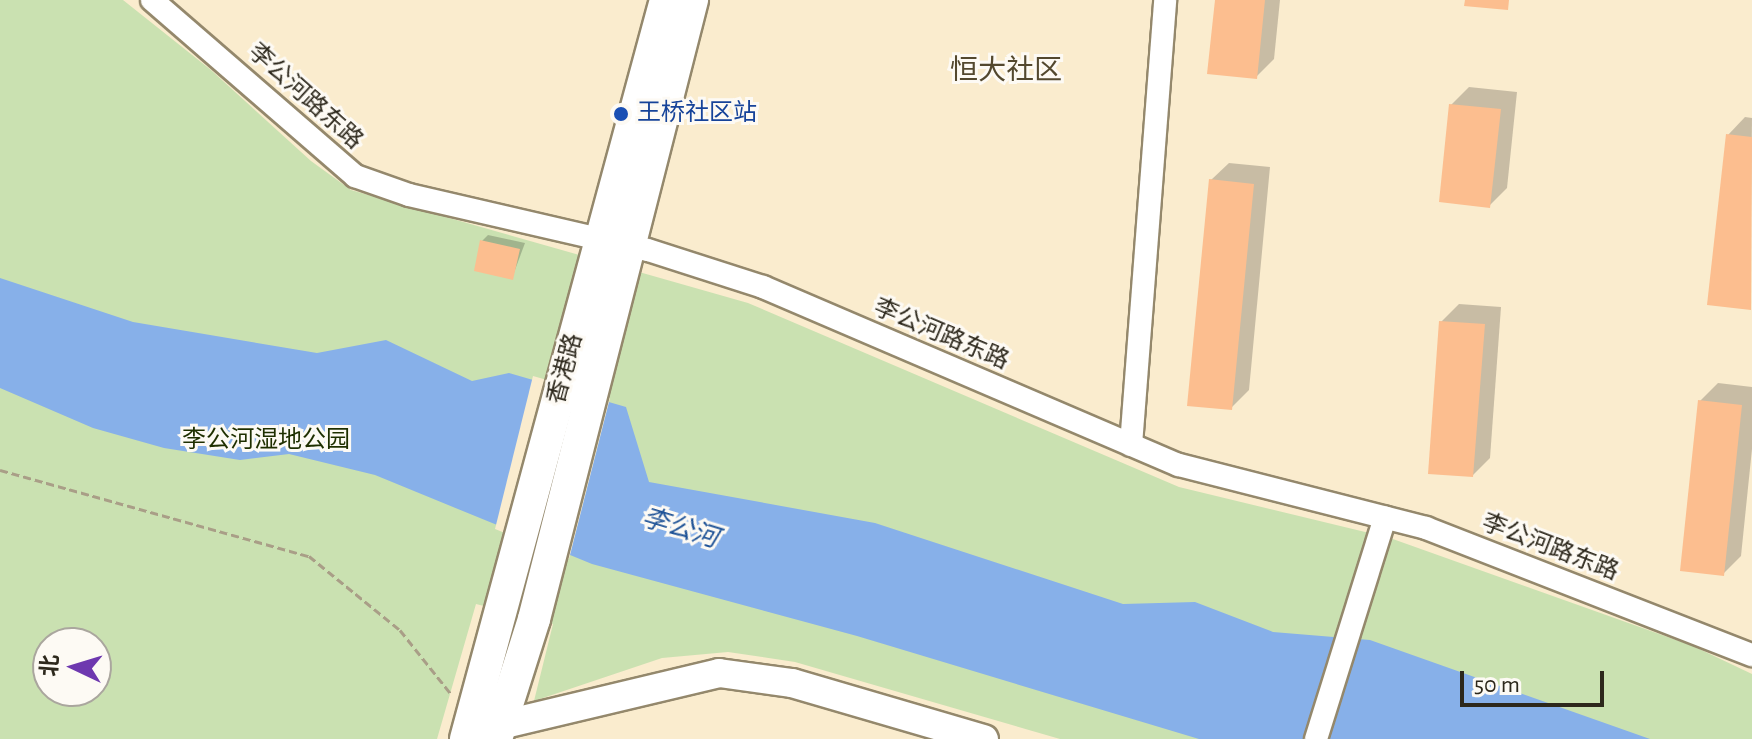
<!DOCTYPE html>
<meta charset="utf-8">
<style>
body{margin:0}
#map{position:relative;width:1752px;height:739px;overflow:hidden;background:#faecce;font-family:"Alegreya Sans","Noto Sans SC",sans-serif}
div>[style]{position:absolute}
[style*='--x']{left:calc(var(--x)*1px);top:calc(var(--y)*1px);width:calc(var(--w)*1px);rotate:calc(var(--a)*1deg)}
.green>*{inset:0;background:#cae1b1}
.water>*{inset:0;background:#87b0e9}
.pier>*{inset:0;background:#faecce}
.shadow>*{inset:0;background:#0003}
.building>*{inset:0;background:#fcbe8f}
.path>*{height:3px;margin-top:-1.5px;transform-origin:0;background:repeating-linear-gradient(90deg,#a99e87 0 8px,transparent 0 12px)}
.roads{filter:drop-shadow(2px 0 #94886c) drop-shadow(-2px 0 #94886c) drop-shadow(0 2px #94886c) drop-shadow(0 -2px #94886c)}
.minor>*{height:22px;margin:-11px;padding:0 11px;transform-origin:11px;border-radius:11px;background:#fff}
.tertiary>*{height:28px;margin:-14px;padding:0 14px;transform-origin:14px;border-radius:14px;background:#fff}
.secondary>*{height:32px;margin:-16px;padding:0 16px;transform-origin:16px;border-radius:16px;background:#fff}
.dots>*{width:22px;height:22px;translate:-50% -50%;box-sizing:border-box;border:4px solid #fdfaf4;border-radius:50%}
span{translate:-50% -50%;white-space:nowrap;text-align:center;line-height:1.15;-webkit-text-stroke:6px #fdfaf4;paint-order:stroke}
.street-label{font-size:24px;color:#2d281c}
.transit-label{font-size:24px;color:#164399}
.left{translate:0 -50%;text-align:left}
.park-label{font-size:24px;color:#1e2f00}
.water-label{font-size:26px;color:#1f5397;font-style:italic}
.quarter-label{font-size:28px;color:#53482e}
.north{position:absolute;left:32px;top:627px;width:80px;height:80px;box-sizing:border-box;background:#fdfaf4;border:2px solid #aaa69e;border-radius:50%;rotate:274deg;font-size:22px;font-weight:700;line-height:32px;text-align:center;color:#2d281c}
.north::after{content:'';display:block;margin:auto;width:28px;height:36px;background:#6e38af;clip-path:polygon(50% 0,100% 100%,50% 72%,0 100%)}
.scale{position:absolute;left:1460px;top:671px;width:144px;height:36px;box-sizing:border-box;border:4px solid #2d281c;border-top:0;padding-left:10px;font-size:24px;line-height:28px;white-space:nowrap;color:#2d281c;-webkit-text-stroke:6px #fdfaf4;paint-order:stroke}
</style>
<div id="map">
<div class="green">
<div style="clip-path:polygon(evenodd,0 0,123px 0,211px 70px,311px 161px,351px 190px,748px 303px,1179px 487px,1390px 538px,1693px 646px,1752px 674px,1752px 739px,1060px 739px,795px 662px,728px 652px,662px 658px,534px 701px,553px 624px,476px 604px,437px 739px,0 739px,0 0,48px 643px,96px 643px,96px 691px,48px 691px,48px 643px)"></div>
</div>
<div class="water">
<div style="clip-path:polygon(0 278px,133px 322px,317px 353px,386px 340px,472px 381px,509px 373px,626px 407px,649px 482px,875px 523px,1123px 604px,1195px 602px,1273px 632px,1370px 640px,1650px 739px,1199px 739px,857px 636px,592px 564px,375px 475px,289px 454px,240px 460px,164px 448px,93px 428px,0 388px)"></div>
</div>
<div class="pier">
<div style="clip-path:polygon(533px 376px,610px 398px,569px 559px,495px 529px)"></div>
</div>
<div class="shadow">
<div style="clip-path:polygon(1217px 0,1280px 0,1274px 59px,1256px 77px)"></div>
<div style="clip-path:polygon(1469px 87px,1517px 92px,1507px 188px,1489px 206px,1451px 105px)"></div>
<div style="clip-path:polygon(1745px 117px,1752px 118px,1750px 308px,1728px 135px)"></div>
<div style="clip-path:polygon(1229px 163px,1270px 167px,1249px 390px,1231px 408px,1211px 180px)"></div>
<div style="clip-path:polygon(488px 235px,525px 243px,512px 278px,482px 241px)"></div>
<div style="clip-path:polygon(1459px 304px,1501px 307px,1490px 458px,1473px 475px,1441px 322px)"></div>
<div style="clip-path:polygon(1718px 383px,1752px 387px,1752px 449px,1741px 556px,1723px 574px,1700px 401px)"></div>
</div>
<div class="building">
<div style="clip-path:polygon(1215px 0,1265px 0,1257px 79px,1207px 74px)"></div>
<div style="clip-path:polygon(1465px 0,1509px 0,1508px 10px,1464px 6px)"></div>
<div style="clip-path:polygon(1449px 104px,1501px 109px,1490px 208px,1439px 202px)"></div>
<div style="clip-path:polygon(1726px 134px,1752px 137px,1751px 310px,1707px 305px)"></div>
<div style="clip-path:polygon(1209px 179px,1254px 184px,1232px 410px,1187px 406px)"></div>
<div style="clip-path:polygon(480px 240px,520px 249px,513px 280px,474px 271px)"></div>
<div style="clip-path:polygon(1439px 321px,1485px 324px,1473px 477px,1428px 474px)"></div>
<div style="clip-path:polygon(1698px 400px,1742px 405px,1724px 576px,1680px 571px)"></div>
</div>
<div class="path">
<div style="--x:0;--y:470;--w:321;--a:15.6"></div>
<div style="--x:309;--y:556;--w:117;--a:39.1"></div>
<div style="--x:400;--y:630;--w:82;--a:51.4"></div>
</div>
<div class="roads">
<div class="minor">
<div style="--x:152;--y:0;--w:269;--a:40.9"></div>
<div style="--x:355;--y:176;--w:57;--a:19.4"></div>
<div style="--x:409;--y:195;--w:245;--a:13"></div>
<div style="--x:648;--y:250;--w:121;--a:17.8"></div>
<div style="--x:763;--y:287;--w:452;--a:23.2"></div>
<div style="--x:1179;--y:465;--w:255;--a:14.3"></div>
<div style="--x:1426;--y:528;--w:350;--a:21.3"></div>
<div style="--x:1131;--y:445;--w:446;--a:-85.6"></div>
<div style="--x:1316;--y:739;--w:232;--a:-72.7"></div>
</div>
<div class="tertiary">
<div style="--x:501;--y:725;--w:224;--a:-13.4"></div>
<div style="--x:719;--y:673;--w:74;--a:7.8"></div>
<div style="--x:792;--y:683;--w:200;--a:16.3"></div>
</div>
<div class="secondary">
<div style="--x:466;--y:739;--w:766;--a:-74.86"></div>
<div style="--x:496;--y:739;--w:126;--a:-72.4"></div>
<div style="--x:534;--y:619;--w:639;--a:-75.68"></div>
</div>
</div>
<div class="dots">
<div style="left:621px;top:114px;background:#1a4fb4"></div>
</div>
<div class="street-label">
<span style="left:305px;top:97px;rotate:42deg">李公河路东路</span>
<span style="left:941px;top:335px;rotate:23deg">李公河路东路</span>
<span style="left:566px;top:369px;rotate:-75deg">香港路</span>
<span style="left:1550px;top:548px;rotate:21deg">李公河路东路</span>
</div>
<div class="transit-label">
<span class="left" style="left:637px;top:114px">王桥社区站</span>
</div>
<div class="park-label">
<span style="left:266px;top:441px">李公河湿地公园</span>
</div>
<div class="water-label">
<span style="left:680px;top:529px;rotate:17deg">李公河</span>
</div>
<div class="quarter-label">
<span style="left:1006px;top:71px">恒大社区</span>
</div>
<div class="north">北</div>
<div class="scale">50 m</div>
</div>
